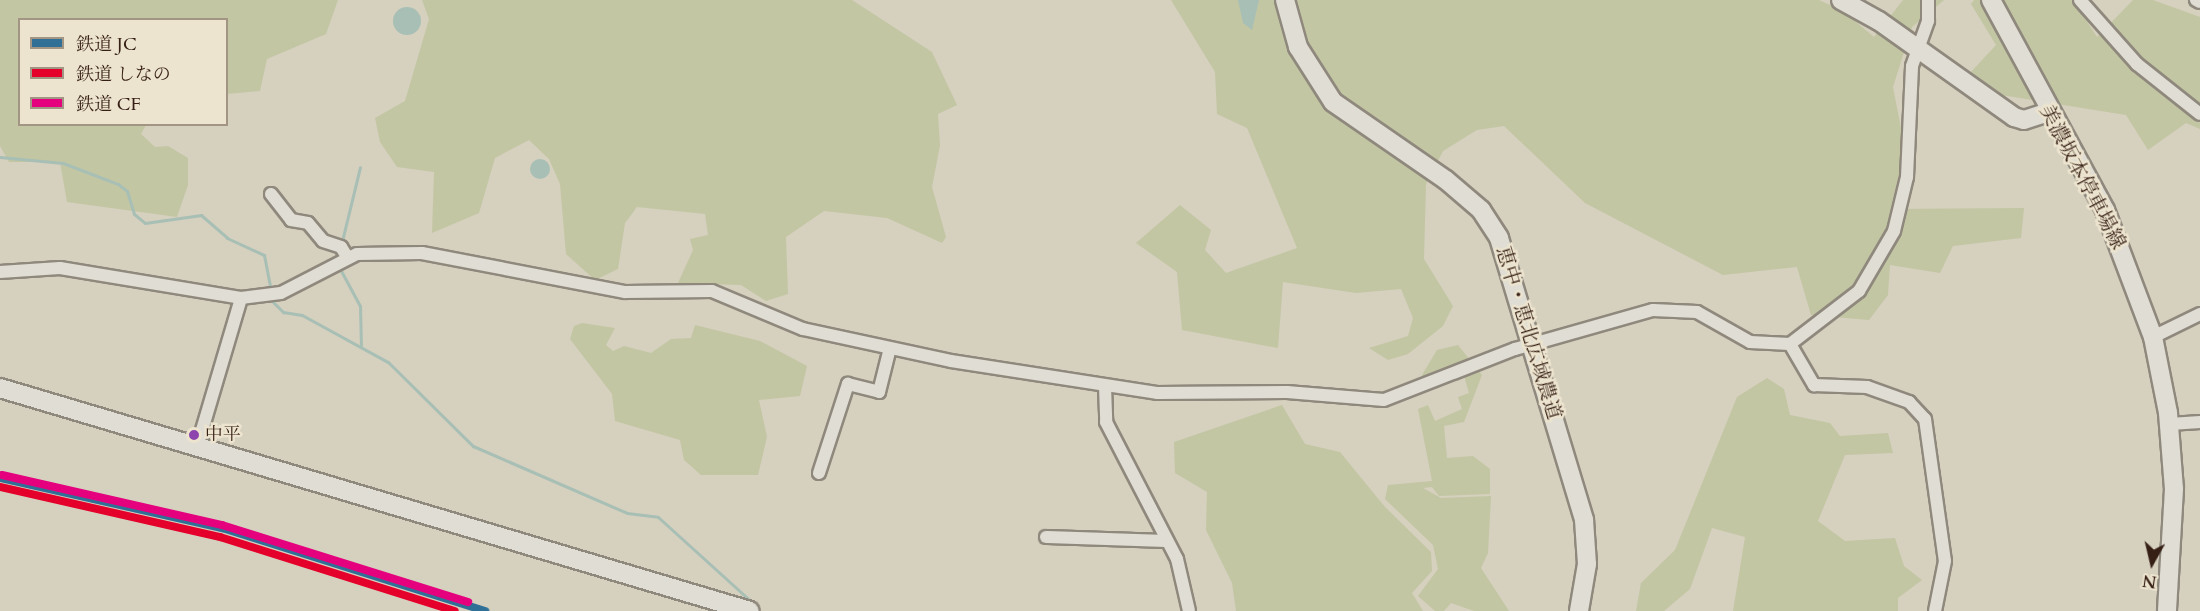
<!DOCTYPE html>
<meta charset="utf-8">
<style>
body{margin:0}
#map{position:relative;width:2200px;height:611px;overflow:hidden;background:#d6d0be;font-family:Cardo,"Noto Serif JP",serif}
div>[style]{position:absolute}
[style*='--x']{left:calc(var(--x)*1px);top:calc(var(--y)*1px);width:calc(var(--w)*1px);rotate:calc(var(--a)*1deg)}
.green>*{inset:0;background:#c2c6a3}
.water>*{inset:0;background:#a8bfb5}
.round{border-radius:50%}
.stream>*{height:3px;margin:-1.5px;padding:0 1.5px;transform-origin:1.5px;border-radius:1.5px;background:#a8bfb5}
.roads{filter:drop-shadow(2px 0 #8f887d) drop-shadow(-2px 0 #8f887d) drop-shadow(0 2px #8f887d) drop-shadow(0 -2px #8f887d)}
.street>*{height:12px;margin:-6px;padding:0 6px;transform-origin:6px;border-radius:6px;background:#e0ddd4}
.secondary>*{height:18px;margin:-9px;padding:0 9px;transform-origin:9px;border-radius:9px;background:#e0ddd4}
.rail-1>*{height:8px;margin:-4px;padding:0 4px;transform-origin:4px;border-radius:4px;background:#307097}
.rail-2>*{height:8px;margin:-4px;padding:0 4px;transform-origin:4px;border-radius:4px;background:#e4002b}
.rail-3>*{height:8px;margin:-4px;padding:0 4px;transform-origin:4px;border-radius:4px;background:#e5007d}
.dots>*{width:16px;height:16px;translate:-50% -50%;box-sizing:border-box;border:3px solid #ece4ce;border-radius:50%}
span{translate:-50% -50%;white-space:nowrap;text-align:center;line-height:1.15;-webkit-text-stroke:5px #ece4ce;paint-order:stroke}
.bus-label{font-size:18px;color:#361f15}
.left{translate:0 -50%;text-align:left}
.street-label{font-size:20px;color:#361f15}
.legend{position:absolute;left:18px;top:18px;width:210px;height:108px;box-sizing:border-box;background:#ece4ce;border:2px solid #a39584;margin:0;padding:8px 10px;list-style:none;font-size:18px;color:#361f15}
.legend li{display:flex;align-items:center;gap:12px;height:30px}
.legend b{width:30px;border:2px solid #a39584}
.north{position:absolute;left:2122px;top:533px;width:60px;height:60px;-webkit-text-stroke:4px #ece4ce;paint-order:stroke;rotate:188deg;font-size:16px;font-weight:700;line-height:24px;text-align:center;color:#361f15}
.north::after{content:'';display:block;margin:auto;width:21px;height:27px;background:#361f15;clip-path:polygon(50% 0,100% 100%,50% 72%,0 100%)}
</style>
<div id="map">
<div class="green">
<div style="clip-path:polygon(0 0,338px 0,326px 34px,267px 59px,260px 91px,227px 94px,226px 20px,20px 20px,20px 124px,146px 125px,141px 134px,155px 147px,168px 146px,188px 158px,188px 185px,177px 217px,67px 202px,60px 162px,9px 162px,0 146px)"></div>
<div style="clip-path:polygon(422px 0,852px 0,932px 52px,957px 105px,938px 114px,940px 145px,932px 187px,946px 237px,942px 243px,887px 218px,824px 211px,786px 237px,788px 294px,766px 301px,741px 285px,678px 283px,693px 250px,690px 239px,708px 235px,705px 214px,637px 207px,625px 223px,618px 269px,595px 280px,566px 254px,560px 184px,549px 159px,529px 140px,495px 158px,479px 213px,432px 233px,434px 172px,397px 167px,380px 142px,375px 118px,405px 101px,429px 19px)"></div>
<div style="clip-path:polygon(1171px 0,1819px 0,1843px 11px,1874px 37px,1903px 0,1944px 0,1912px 27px,1893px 87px,1905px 149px,1891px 209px,2024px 208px,2021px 238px,1953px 246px,1940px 273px,1890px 265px,1888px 295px,1869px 320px,1811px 315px,1797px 267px,1723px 275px,1585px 203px,1504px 126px,1477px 130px,1443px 151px,1426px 184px,1424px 259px,1453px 306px,1443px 326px,1408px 354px,1388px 360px,1369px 348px,1408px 336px,1413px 318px,1401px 289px,1356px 293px,1283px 282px,1278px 348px,1182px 330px,1177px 272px,1136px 243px,1180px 205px,1211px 230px,1205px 250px,1226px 273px,1297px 248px,1247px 128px,1217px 114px,1215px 72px)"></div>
<div style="clip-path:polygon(1974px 0,2073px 0,2097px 37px,2133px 0,2153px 0,2200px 17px,2200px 129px,2186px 123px,2148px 150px,2126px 115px,1995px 94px,1970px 73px,1996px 45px,1971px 4px)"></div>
<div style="clip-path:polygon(582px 323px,615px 328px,606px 345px,613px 351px,624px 346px,651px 353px,671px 339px,691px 338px,695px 325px,760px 341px,807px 366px,800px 396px,759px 400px,767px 437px,758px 475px,701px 475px,684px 460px,680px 440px,615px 421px,612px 394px,570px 339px,574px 326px)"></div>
<div style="clip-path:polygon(1458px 345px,1482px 375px,1464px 422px,1444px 426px,1447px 458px,1473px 456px,1490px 469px,1490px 494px,1439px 496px,1432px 487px,1423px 488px,1441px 498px,1491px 496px,1488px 553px,1481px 568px,1509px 611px,1474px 611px,1451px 603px,1444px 611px,1435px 611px,1418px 596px,1438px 569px,1433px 545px,1385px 499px,1388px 485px,1432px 481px,1418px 409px,1428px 405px,1435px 421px,1462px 409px,1458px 397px,1469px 393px,1462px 369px,1425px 383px,1422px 375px,1437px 350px)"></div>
<div style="clip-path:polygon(1767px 378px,1784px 389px,1790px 415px,1830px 423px,1840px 436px,1888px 433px,1893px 453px,1845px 455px,1818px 521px,1845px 541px,1895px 538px,1904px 566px,1922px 580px,1898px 598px,1898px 611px,1733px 611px,1745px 537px,1712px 528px,1690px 589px,1664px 611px,1636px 611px,1641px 583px,1675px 550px,1737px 397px)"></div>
<div style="clip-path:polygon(1282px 405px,1305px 444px,1340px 452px,1385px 507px,1431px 552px,1432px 571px,1412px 593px,1423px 611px,1236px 611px,1232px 583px,1206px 530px,1207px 492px,1175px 473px,1174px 442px)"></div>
</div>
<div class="water">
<div style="clip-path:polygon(1238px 0,1259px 0,1252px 30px,1243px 23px)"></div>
<div class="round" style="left:393px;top:7px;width:28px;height:28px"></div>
<div class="round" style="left:530px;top:159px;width:20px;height:20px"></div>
</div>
<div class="stream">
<div style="--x:0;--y:157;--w:63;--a:5.4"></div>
<div style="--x:63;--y:163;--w:59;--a:20.9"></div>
<div style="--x:118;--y:184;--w:11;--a:38"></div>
<div style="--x:127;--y:191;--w:24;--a:73"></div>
<div style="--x:134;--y:214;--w:14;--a:39"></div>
<div style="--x:145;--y:223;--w:57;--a:-8.1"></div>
<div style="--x:201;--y:215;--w:35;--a:41"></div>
<div style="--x:227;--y:238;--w:41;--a:24.7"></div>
<div style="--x:264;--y:255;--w:32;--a:79"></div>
<div style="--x:342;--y:241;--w:76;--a:-76.3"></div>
<div style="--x:339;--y:267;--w:44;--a:61.7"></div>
<div style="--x:360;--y:306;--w:40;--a:88.6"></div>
<div style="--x:272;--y:301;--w:16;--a:45"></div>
<div style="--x:283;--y:312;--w:19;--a:9"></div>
<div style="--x:302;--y:315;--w:98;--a:28.7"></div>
<div style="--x:388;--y:362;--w:120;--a:44.7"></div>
<div style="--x:473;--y:446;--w:168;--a:23.5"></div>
<div style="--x:627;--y:513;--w:31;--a:7"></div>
<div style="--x:658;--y:517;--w:131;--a:42.2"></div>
</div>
<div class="roads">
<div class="street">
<div style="--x:2080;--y:0;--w:86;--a:48.3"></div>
<div style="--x:2137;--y:64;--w:80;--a:38.4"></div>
<div style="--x:2196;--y:0;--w:4;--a:27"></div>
<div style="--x:271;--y:194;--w:33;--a:52"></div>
<div style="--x:291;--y:220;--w:17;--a:10"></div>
<div style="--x:308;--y:223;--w:23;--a:50"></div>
<div style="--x:323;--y:241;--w:19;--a:18"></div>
<div style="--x:341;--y:247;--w:13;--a:58"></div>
<div style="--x:0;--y:272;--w:60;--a:-3.8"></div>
<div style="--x:60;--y:268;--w:183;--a:9.4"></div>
<div style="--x:241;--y:298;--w:40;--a:-7.1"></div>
<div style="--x:281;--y:293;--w:85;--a:-27.2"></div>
<div style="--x:357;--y:254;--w:65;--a:-0.9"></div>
<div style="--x:422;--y:253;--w:207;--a:10.9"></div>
<div style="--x:625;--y:292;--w:87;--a:-0.7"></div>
<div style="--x:712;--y:291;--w:99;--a:22.7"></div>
<div style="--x:803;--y:329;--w:151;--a:12.2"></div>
<div style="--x:951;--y:361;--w:208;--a:8.8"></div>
<div style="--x:1157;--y:393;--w:130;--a:-0.4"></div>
<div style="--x:1287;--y:392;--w:97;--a:4.7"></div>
<div style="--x:1384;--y:400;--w:141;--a:-21.3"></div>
<div style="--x:1515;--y:349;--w:143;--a:-15.8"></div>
<div style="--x:1653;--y:310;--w:44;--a:2.6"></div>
<div style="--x:1697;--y:312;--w:61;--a:29.5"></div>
<div style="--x:1750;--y:342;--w:40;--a:2.9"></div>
<div style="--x:1790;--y:344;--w:87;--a:-37.5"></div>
<div style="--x:1859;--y:291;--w:69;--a:-59.7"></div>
<div style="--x:1894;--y:231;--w:56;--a:-76.5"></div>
<div style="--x:1907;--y:177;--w:111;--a:-87.4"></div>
<div style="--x:1912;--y:66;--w:48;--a:-70.4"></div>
<div style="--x:1928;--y:21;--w:21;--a:-90"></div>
<div style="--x:2153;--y:337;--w:52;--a:-26.1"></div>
<div style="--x:1790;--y:344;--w:48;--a:59.7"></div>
<div style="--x:1814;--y:385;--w:53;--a:2.2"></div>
<div style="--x:1867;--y:387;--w:45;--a:19.7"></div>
<div style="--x:1909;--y:402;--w:23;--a:47"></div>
<div style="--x:1925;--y:419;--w:143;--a:82"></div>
<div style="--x:1945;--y:561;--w:51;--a:101.3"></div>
<div style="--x:1105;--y:386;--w:36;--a:88"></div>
<div style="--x:1106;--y:422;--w:154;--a:62.6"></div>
<div style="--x:1177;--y:559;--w:53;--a:77"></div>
<div style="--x:2170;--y:424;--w:30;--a:-4"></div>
<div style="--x:197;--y:447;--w:155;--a:-73.5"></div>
<div style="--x:819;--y:473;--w:94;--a:-72"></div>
<div style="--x:848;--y:384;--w:32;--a:14"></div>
<div style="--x:879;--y:392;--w:45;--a:-76"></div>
<div style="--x:1046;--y:537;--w:121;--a:1.9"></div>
</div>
<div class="secondary">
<div style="--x:1285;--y:0;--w:49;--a:74.5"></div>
<div style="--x:1298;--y:47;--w:65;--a:57.5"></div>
<div style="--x:1333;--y:102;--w:137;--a:34.6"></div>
<div style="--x:1446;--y:180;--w:46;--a:40.6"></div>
<div style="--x:1481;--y:210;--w:33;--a:57"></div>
<div style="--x:1499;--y:238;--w:295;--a:73.2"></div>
<div style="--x:1584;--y:520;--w:44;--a:86.1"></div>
<div style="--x:1587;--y:564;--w:48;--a:99.7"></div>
<div style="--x:1841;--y:0;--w:43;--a:28.9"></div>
<div style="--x:1879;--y:21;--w:166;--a:35.4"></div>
<div style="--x:2014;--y:117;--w:10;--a:17"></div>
<div style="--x:2024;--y:120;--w:25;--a:-18"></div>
<div style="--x:1991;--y:0;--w:239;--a:61.5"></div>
<div style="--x:2105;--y:210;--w:136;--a:69.3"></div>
<div style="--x:2153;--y:337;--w:77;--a:78.8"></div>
<div style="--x:2168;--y:413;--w:76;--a:85.5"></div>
<div style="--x:2174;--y:489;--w:122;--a:93.3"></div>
<div style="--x:0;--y:388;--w:782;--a:16.56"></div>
</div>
</div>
<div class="rail-1">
<div style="--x:0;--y:478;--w:228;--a:12.7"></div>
<div style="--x:222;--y:528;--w:276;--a:17.5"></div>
</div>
<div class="rail-2">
<div style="--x:0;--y:487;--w:226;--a:12.8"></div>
<div style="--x:220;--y:537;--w:246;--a:17.5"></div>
</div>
<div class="rail-3">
<div style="--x:2;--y:475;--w:226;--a:12.8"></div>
<div style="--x:222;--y:525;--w:258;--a:17.4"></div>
</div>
<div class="dots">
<div style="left:194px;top:435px;background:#8e44ad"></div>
</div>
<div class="bus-label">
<span class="left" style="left:205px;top:435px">中平</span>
</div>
<div class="street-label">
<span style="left:2083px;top:177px;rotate:62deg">美濃坂本停車場線</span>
<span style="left:1529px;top:333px;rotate:73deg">恵中・恵北広域農道</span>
</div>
<ul class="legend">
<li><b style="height:8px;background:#307097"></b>鉄道 JC</li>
<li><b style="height:8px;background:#e4002b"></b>鉄道 しなの</li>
<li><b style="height:8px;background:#e5007d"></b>鉄道 CF</li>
</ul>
<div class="north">N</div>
</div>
